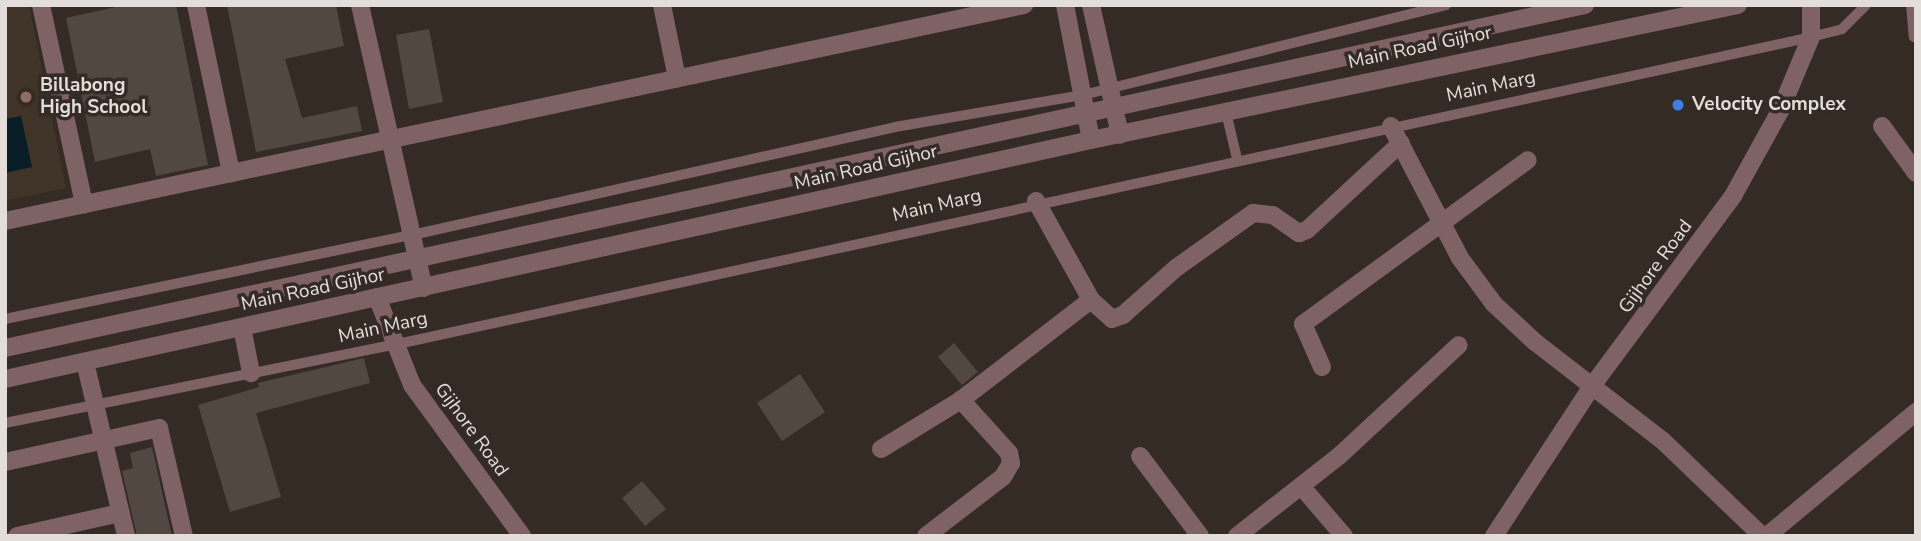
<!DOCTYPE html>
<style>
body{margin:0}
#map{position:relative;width:1921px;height:541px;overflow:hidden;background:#332b24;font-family:"Nunito Sans",sans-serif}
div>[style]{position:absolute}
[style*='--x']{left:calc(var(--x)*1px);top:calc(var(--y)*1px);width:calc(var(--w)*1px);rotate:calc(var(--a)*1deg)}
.built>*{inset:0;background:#403327}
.water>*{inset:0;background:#081e27}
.building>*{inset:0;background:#514941}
.service>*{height:10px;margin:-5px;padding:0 5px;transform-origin:5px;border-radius:5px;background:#7f6264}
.minor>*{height:18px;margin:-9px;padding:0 9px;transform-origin:9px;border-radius:9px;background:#7f6264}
.tertiary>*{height:18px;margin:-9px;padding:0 9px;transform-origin:9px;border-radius:9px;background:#7f6264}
.dots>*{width:19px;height:19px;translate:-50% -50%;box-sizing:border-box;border:4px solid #332b24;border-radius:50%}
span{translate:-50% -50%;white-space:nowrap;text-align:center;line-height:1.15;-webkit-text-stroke:7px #332b24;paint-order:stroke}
.street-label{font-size:19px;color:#e3ded9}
.poi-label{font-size:19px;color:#e3ded9;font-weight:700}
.left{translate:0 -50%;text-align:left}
.frame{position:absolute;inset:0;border:7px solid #e3ded9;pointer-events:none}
</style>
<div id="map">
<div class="built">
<div style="clip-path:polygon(5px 5px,29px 5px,66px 188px,5px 201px)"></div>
</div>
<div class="water">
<div style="clip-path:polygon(21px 116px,32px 167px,5px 173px,5px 119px)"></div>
</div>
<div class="building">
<div style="clip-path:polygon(125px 5px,176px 5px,208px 165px,156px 176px,150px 149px,95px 162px,66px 18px)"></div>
<div style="clip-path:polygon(227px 5px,336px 5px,344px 46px,285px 59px,302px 118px,357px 106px,362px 131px,256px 152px)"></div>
<div style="clip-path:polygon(429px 29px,443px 102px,409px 109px,396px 35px)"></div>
<div style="clip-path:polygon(954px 343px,978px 372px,962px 385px,938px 357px)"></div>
<div style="clip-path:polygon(364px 358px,370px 383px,256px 413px,281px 497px,230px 512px,198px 405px,259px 387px,258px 383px)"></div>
<div style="clip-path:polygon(800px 374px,825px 412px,782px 441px,757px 403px)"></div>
<div style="clip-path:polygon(152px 447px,172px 536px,137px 536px,122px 471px,133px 468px,130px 453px)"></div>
<div style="clip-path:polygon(642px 481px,666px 509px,645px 526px,622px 498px)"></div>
</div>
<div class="service">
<div style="--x:1911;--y:5;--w:32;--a:85"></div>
<div style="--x:1226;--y:112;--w:48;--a:76.8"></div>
<div style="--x:5;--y:319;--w:416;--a:-11.7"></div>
<div style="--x:412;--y:235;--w:495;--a:-12.6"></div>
<div style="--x:895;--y:127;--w:191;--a:-9.7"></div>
<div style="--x:1083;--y:95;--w:374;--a:-13.9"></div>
<div style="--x:5;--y:423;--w:396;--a:-11.4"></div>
<div style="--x:393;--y:345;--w:1451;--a:-12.25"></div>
<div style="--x:1811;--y:37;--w:32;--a:-14"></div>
<div style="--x:1842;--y:29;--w:34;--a:-45"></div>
</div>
<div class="minor">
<div style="--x:41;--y:5;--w:204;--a:77.8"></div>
<div style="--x:196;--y:5;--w:172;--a:78.2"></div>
<div style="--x:360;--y:5;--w:290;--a:77.3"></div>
<div style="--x:662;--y:5;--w:75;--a:78.4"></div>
<div style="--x:1391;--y:126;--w:149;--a:62.4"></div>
<div style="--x:1460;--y:258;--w:57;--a:53.5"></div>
<div style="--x:1494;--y:304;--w:56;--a:42.8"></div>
<div style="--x:1535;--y:342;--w:160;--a:37.7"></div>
<div style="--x:1662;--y:440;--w:139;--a:43.8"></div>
<div style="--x:1882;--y:126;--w:58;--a:54.1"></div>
<div style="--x:1036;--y:201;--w:113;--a:60.9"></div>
<div style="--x:5;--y:221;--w:1042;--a:-11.97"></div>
<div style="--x:377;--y:297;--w:95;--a:68.3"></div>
<div style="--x:412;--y:385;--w:187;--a:53.9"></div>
<div style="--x:85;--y:362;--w:179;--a:76.7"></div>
<div style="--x:1322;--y:367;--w:47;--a:-113.8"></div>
<div style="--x:1303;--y:324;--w:278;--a:-36.1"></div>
<div style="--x:881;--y:449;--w:94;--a:-31.5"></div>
<div style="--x:961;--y:400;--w:164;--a:-37.6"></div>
<div style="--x:1091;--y:300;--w:28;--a:42"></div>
<div style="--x:1112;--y:319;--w:12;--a:-20"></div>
<div style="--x:1123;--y:315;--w:71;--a:-41.6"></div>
<div style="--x:1176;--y:268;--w:95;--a:-35.5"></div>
<div style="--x:1253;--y:213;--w:20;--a:6"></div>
<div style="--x:1273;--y:215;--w:32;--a:35"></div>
<div style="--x:1299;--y:233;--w:9;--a:-21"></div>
<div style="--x:1307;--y:230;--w:128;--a:-42.8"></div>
<div style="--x:1140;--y:456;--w:100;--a:53.1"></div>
<div style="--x:5;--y:462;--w:158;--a:-12.4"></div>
<div style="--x:159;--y:428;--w:111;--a:77"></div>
<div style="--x:1301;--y:486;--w:66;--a:49.3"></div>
<div style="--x:17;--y:536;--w:106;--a:-12.6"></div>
<div style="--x:926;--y:536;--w:97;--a:-37.5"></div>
<div style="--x:1003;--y:477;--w:16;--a:-60"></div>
<div style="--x:1011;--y:463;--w:10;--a:-101"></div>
<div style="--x:1009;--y:453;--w:72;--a:-132.2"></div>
<div style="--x:1237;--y:536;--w:130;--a:-38.1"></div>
<div style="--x:1339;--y:456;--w:163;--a:-42.8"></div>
<div style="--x:1494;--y:536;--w:179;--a:-56.8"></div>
<div style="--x:1592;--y:386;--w:237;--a:-53.4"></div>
<div style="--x:1733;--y:196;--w:97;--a:-61.1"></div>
<div style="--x:1780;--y:111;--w:80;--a:-67.3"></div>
<div style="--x:1811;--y:37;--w:32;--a:-90"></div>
<div style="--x:1767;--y:536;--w:194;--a:-39.8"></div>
</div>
<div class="tertiary">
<div style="--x:1065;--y:5;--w:137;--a:79.1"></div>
<div style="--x:1091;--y:5;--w:133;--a:77.4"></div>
<div style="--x:242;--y:327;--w:47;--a:78.9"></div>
<div style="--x:5;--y:348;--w:1617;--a:-12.25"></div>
<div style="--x:5;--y:379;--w:1112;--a:-12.41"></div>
<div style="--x:1091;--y:140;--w:661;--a:-11.79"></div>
</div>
<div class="dots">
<div style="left:26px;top:97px;background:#8d6e63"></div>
<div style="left:1678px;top:105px;background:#3f7fe0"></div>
</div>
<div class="street-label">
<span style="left:1420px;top:48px;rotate:-12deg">Main Road Gijhor</span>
<span style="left:1491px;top:87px;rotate:-12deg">Main Marg</span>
<span style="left:866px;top:168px;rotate:-13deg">Main Road Gijhor</span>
<span style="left:937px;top:206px;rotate:-13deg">Main Marg</span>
<span style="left:1656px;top:267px;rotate:-54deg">Gijhore Road</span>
<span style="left:313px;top:290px;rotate:-12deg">Main Road Gijhor</span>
<span style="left:383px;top:328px;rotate:-12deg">Main Marg</span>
<span style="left:471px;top:430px;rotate:54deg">Gijhore Road</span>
</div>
<div class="poi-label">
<span class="left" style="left:40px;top:97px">Billabong<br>High School</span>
<span class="left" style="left:1692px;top:105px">Velocity Complex</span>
</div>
<div class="frame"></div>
</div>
